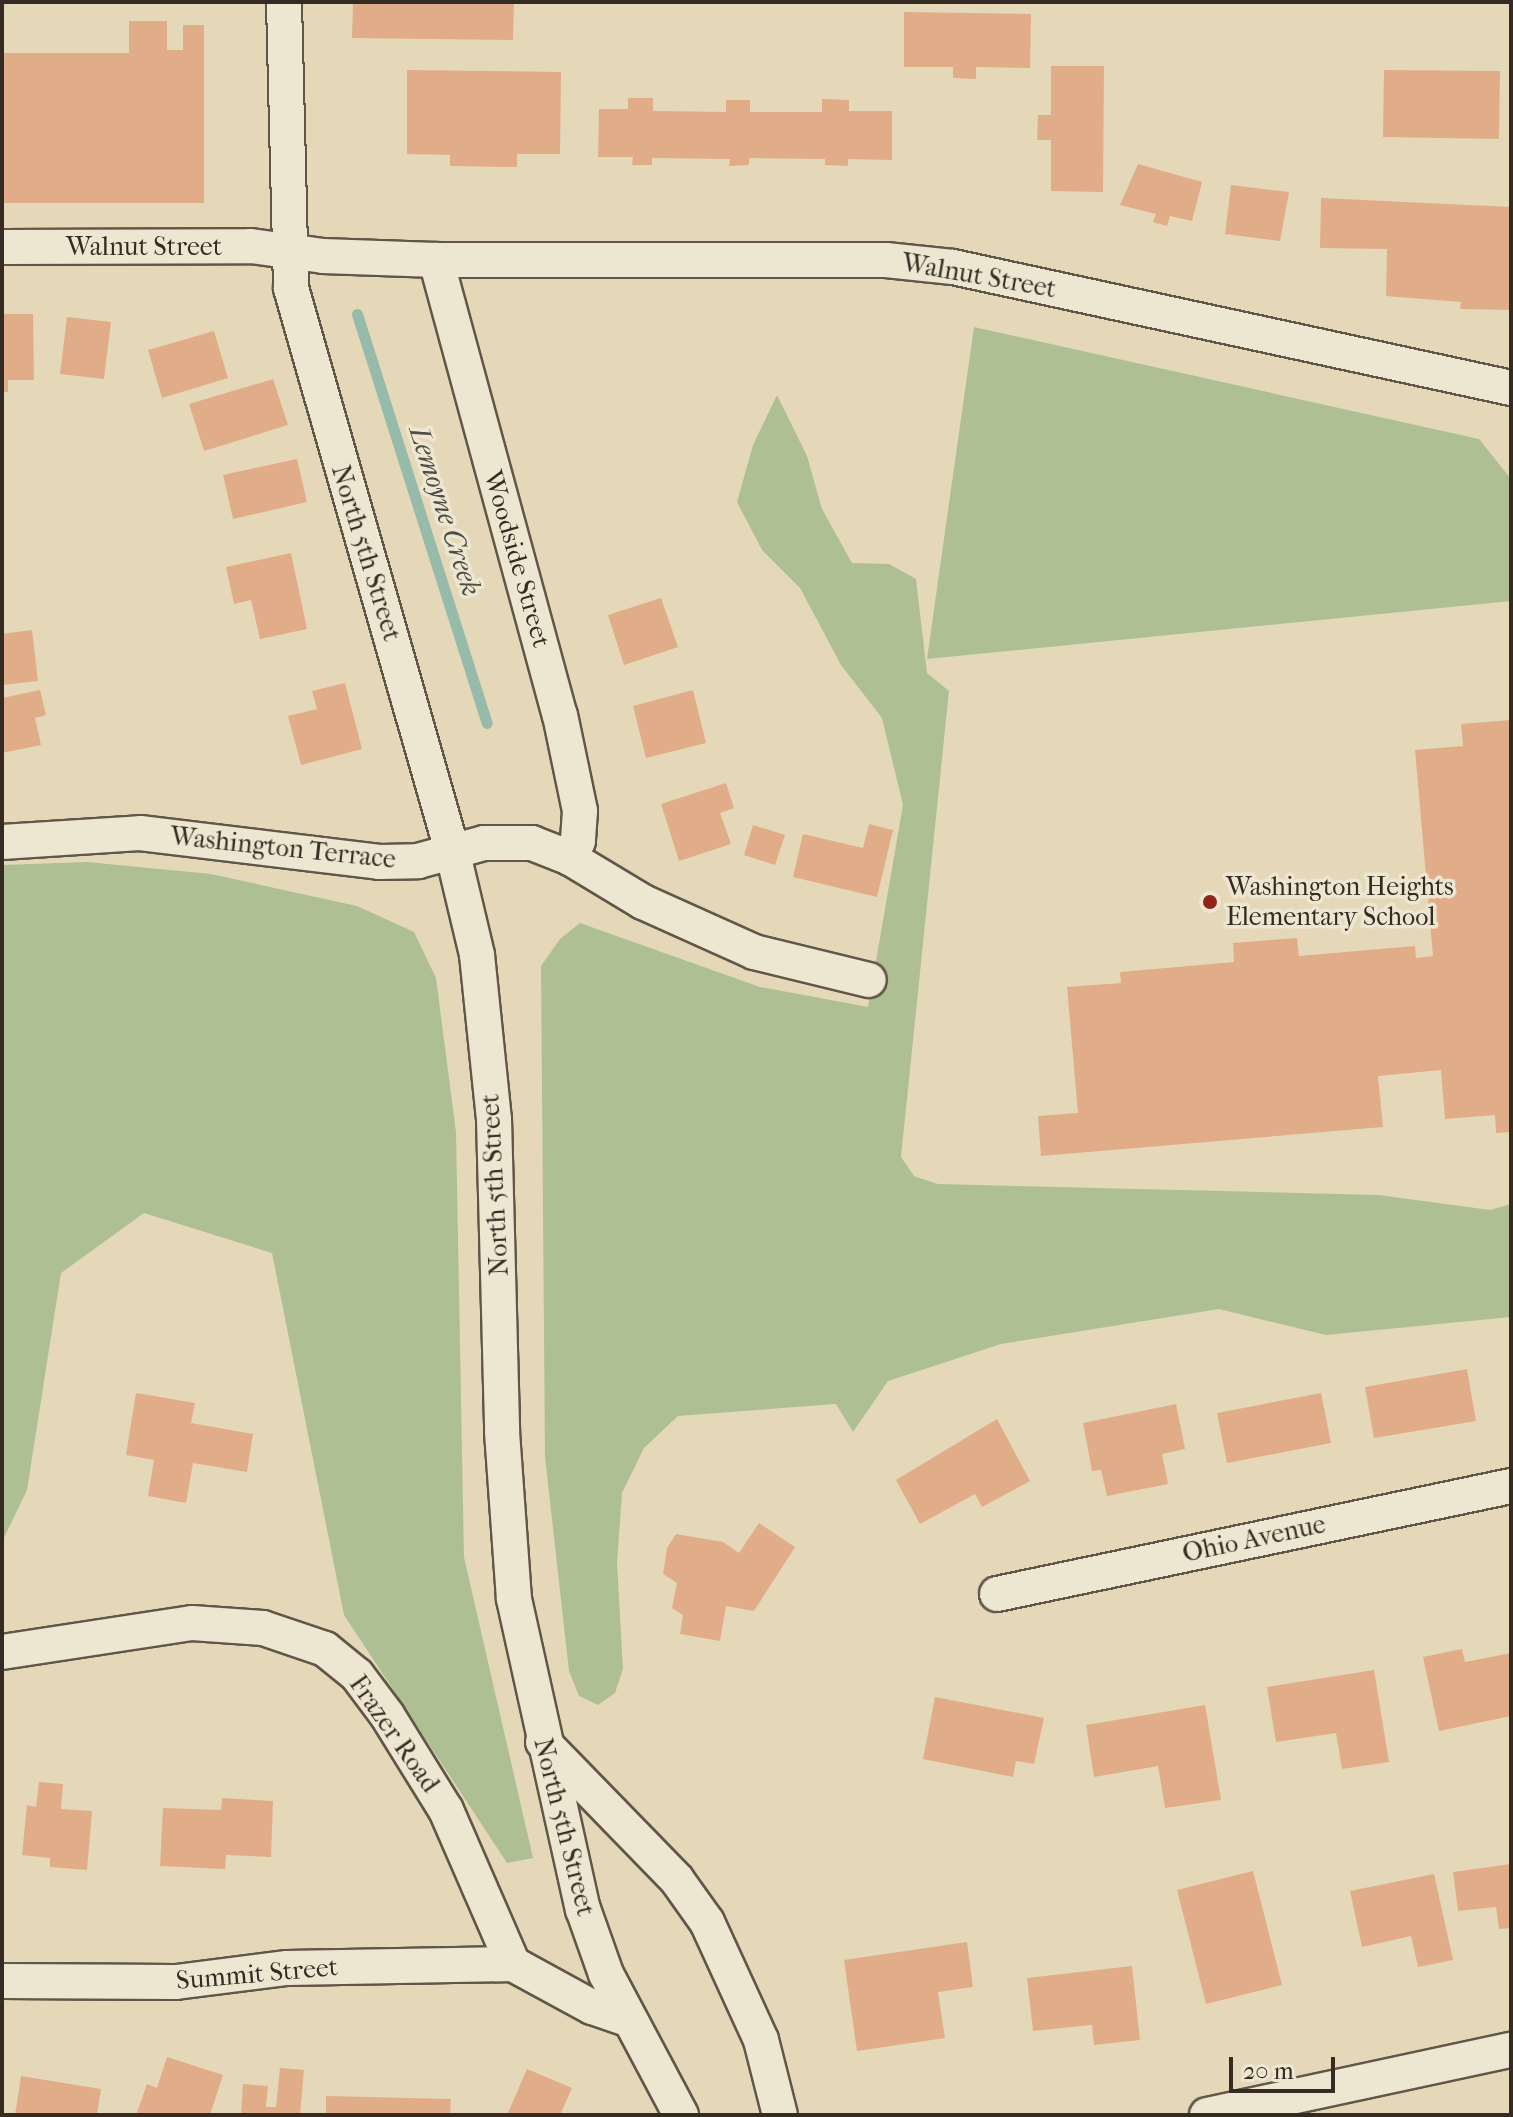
<!DOCTYPE html>
<style>
body{margin:0}
#map{position:relative;width:1513px;height:2117px;overflow:hidden;background:#e4d8b8;font-family:"IM FELL French Canon",serif}
div>[style]{position:absolute}
[style*='--x']{left:calc(var(--x)*1px);top:calc(var(--y)*1px);width:calc(var(--w)*1px);rotate:calc(var(--a)*1deg)}
.green>*{inset:0;background:#aec093}
.stream>*{height:11px;margin:-5.5px;padding:0 5.5px;transform-origin:5.5px;border-radius:5.5px;background:#97bbaa}
.building>*{inset:0;background:#e1ad89}
.roads{filter:drop-shadow(2px 0 #615648) drop-shadow(-2px 0 #615648) drop-shadow(0 2px #615648) drop-shadow(0 -2px #615648)}
.minor>*{height:34px;margin:-17px;padding:0 17px;transform-origin:17px;border-radius:17px;background:#ede6d1}
.dots>*{width:22px;height:22px;translate:-50% -50%;box-sizing:border-box;border:4px solid #ede6d1;border-radius:50%}
span{translate:-50% -50%;white-space:nowrap;text-align:center;line-height:1.15;-webkit-text-stroke:7px #ede6d1;paint-order:stroke}
.street-label{font-size:26px;color:#352b22}
.poi-label{font-size:26px;color:#352b22}
.left{translate:0 -50%;text-align:left}
.water-label{font-size:28px;color:#4e4f44;font-style:italic}
.frame{position:absolute;inset:0;border:4px solid #352b22;pointer-events:none}
.scale{position:absolute;left:1229px;top:2057px;width:106px;height:36px;box-sizing:border-box;border:4px solid #352b22;border-top:0;padding-left:10px;font-size:24px;line-height:28px;white-space:nowrap;color:#352b22;-webkit-text-stroke:6px #ede6d1;paint-order:stroke}
</style>
<div id="map">
<div class="green">
<div style="clip-path:polygon(974px 327px,1479px 439px,1511px 479px,1511px 601px,927px 659px)"></div>
<div style="clip-path:polygon(777px 395px,807px 456px,822px 509px,852px 563px,889px 564px,916px 579px,927px 673px,949px 691px,901px 1157px,914px 1176px,938px 1184px,1379px 1195px,1490px 1210px,1511px 1204px,1511px 1317px,1326px 1335px,1219px 1309px,1001px 1344px,888px 1381px,853px 1432px,836px 1404px,678px 1416px,644px 1448px,622px 1493px,617px 1563px,623px 1669px,615px 1693px,598px 1705px,579px 1696px,569px 1671px,545px 1457px,541px 966px,560px 939px,580px 923px,760px 987px,868px 1007px,903px 805px,882px 718px,841px 665px,800px 588px,762px 550px,737px 502px,753px 445px)"></div>
<div style="clip-path:polygon(87px 862px,211px 874px,357px 906px,414px 932px,436px 978px,456px 1132px,464px 1557px,533px 1858px,507px 1863px,344px 1615px,272px 1253px,144px 1213px,61px 1273px,27px 1490px,2px 1542px,2px 865px)"></div>
</div>
<div class="stream">
<div style="--x:357;--y:314;--w:429;--a:72.4"></div>
</div>
<div class="building">
<div style="clip-path:polygon(353px 2px,514px 2px,513px 40px,352px 38px)"></div>
<div style="clip-path:polygon(904px 12px,1031px 14px,1030px 68px,976px 67px,976px 79px,953px 78px,953px 67px,904px 67px)"></div>
<div style="clip-path:polygon(129px 21px,167px 21px,167px 50px,183px 50px,183px 25px,204px 25px,204px 203px,2px 203px,2px 53px,129px 53px)"></div>
<div style="clip-path:polygon(1051px 66px,1104px 66px,1103px 192px,1051px 191px,1051px 140px,1037px 140px,1038px 115px,1051px 115px)"></div>
<div style="clip-path:polygon(407px 70px,561px 72px,560px 154px,517px 154px,517px 167px,450px 166px,450px 155px,407px 154px)"></div>
<div style="clip-path:polygon(1384px 70px,1500px 71px,1499px 139px,1383px 137px)"></div>
<div style="clip-path:polygon(628px 98px,653px 98px,653px 111px,726px 112px,726px 100px,750px 100px,750px 112px,822px 112px,822px 99px,849px 100px,849px 111px,892px 111px,892px 160px,848px 159px,848px 166px,825px 165px,825px 159px,749px 158px,749px 165px,729px 166px,730px 159px,652px 158px,652px 165px,632px 165px,633px 157px,598px 157px,599px 109px,628px 109px)"></div>
<div style="clip-path:polygon(1138px 164px,1202px 182px,1192px 221px,1170px 216px,1167px 226px,1153px 222px,1156px 214px,1120px 205px)"></div>
<div style="clip-path:polygon(1231px 185px,1289px 192px,1280px 241px,1225px 234px)"></div>
<div style="clip-path:polygon(1321px 198px,1511px 207px,1511px 310px,1460px 309px,1461px 302px,1386px 296px,1387px 249px,1320px 248px)"></div>
<div style="clip-path:polygon(2px 314px,33px 314px,34px 380px,8px 380px,8px 392px,2px 392px)"></div>
<div style="clip-path:polygon(67px 317px,111px 322px,104px 379px,60px 374px)"></div>
<div style="clip-path:polygon(214px 331px,228px 378px,162px 398px,148px 350px)"></div>
<div style="clip-path:polygon(273px 379px,288px 425px,204px 451px,189px 404px)"></div>
<div style="clip-path:polygon(297px 459px,307px 502px,233px 519px,223px 475px)"></div>
<div style="clip-path:polygon(291px 553px,307px 629px,260px 639px,251px 600px,234px 604px,226px 567px)"></div>
<div style="clip-path:polygon(661px 598px,678px 647px,624px 665px,608px 615px)"></div>
<div style="clip-path:polygon(32px 630px,38px 681px,2px 685px,2px 634px)"></div>
<div style="clip-path:polygon(345px 683px,362px 749px,301px 765px,288px 716px,317px 709px,312px 691px)"></div>
<div style="clip-path:polygon(40px 690px,46px 715px,35px 718px,41px 745px,2px 753px,2px 698px)"></div>
<div style="clip-path:polygon(693px 690px,706px 743px,646px 758px,633px 706px)"></div>
<div style="clip-path:polygon(1511px 720px,1511px 1132px,1496px 1133px,1495px 1115px,1445px 1119px,1441px 1070px,1378px 1076px,1383px 1127px,1041px 1156px,1038px 1116px,1078px 1113px,1067px 987px,1121px 983px,1120px 972px,1234px 962px,1233px 943px,1297px 938px,1299px 956px,1415px 946px,1416px 958px,1433px 956px,1415px 750px,1463px 746px,1461px 724px)"></div>
<div style="clip-path:polygon(726px 783px,734px 808px,720px 813px,731px 844px,679px 861px,661px 804px)"></div>
<div style="clip-path:polygon(869px 824px,893px 830px,877px 897px,793px 877px,803px 834px,863px 848px)"></div>
<div style="clip-path:polygon(753px 825px,785px 835px,775px 865px,744px 855px)"></div>
<div style="clip-path:polygon(1467px 1369px,1476px 1421px,1374px 1438px,1365px 1387px)"></div>
<div style="clip-path:polygon(136px 1393px,195px 1403px,191px 1423px,253px 1434px,247px 1472px,193px 1463px,186px 1503px,148px 1496px,154px 1460px,126px 1455px)"></div>
<div style="clip-path:polygon(1321px 1393px,1331px 1443px,1227px 1463px,1217px 1413px)"></div>
<div style="clip-path:polygon(1176px 1404px,1185px 1449px,1162px 1454px,1168px 1484px,1107px 1496px,1101px 1470px,1092px 1471px,1083px 1423px)"></div>
<div style="clip-path:polygon(997px 1419px,1030px 1481px,982px 1507px,975px 1494px,920px 1524px,896px 1480px)"></div>
<div style="clip-path:polygon(759px 1523px,795px 1547px,754px 1611px,726px 1606px,720px 1641px,680px 1634px,683px 1615px,672px 1608px,677px 1583px,663px 1574px,667px 1548px,676px 1534px,723px 1542px,739px 1553px)"></div>
<div style="clip-path:polygon(1462px 1649px,1465px 1662px,1511px 1653px,1511px 1716px,1439px 1731px,1423px 1657px)"></div>
<div style="clip-path:polygon(1374px 1670px,1389px 1762px,1342px 1769px,1336px 1733px,1276px 1742px,1267px 1687px)"></div>
<div style="clip-path:polygon(935px 1697px,1044px 1718px,1034px 1764px,1016px 1761px,1013px 1777px,923px 1759px)"></div>
<div style="clip-path:polygon(1205px 1705px,1221px 1800px,1165px 1808px,1158px 1766px,1094px 1777px,1086px 1725px)"></div>
<div style="clip-path:polygon(39px 1782px,63px 1784px,61px 1809px,92px 1811px,87px 1870px,50px 1867px,50px 1858px,22px 1855px,27px 1805px,36px 1807px)"></div>
<div style="clip-path:polygon(222px 1798px,273px 1801px,271px 1857px,226px 1855px,225px 1869px,160px 1866px,163px 1808px,221px 1810px)"></div>
<div style="clip-path:polygon(1511px 1864px,1511px 1928px,1499px 1929px,1496px 1907px,1458px 1911px,1453px 1872px)"></div>
<div style="clip-path:polygon(1253px 1871px,1282px 1985px,1206px 2004px,1177px 1890px)"></div>
<div style="clip-path:polygon(1434px 1874px,1453px 1960px,1418px 1967px,1411px 1936px,1362px 1947px,1350px 1891px)"></div>
<div style="clip-path:polygon(967px 1942px,973px 1987px,938px 1992px,945px 2038px,857px 2051px,844px 1960px)"></div>
<div style="clip-path:polygon(1132px 1966px,1140px 2040px,1094px 2045px,1092px 2025px,1033px 2031px,1027px 1978px)"></div>
<div style="clip-path:polygon(167px 2057px,223px 2075px,210px 2115px,136px 2115px,147px 2084px,157px 2088px)"></div>
<div style="clip-path:polygon(280px 2068px,304px 2070px,300px 2115px,241px 2115px,243px 2084px,268px 2086px,266px 2107px,276px 2107px)"></div>
<div style="clip-path:polygon(527px 2069px,572px 2088px,560px 2115px,507px 2115px)"></div>
<div style="clip-path:polygon(21px 2076px,101px 2089px,97px 2115px,15px 2115px)"></div>
<div style="clip-path:polygon(326px 2096px,451px 2099px,450px 2115px,326px 2115px)"></div>
</div>
<div class="roads">
<div class="minor">
<div style="--x:284;--y:2;--w:286;--a:88.6"></div>
<div style="--x:291;--y:288;--w:589;--a:74.03"></div>
<div style="--x:453;--y:854;--w:104;--a:76.6"></div>
<div style="--x:477;--y:955;--w:165;--a:84.1"></div>
<div style="--x:494;--y:1119;--w:313;--a:88.5"></div>
<div style="--x:502;--y:1432;--w:167;--a:85.9"></div>
<div style="--x:514;--y:1599;--w:318;--a:77.5"></div>
<div style="--x:583;--y:1909;--w:69;--a:70.5"></div>
<div style="--x:606;--y:1974;--w:160;--a:62"></div>
<div style="--x:2;--y:247;--w:249;--a:-0.2"></div>
<div style="--x:251;--y:246;--w:73;--a:7.9"></div>
<div style="--x:323;--y:256;--w:113;--a:2"></div>
<div style="--x:436;--y:260;--w:450;--a:0"></div>
<div style="--x:886;--y:260;--w:67;--a:6"></div>
<div style="--x:953;--y:267;--w:571;--a:12.23"></div>
<div style="--x:436;--y:260;--w:472;--a:74.8"></div>
<div style="--x:560;--y:715;--w:98;--a:78.2"></div>
<div style="--x:580;--y:811;--w:30;--a:94"></div>
<div style="--x:578;--y:841;--w:19;--a:115"></div>
<div style="--x:2;--y:842;--w:138;--a:-3.7"></div>
<div style="--x:140;--y:833;--w:241;--a:6.9"></div>
<div style="--x:379;--y:862;--w:39;--a:-1"></div>
<div style="--x:418;--y:861;--w:68;--a:-15.3"></div>
<div style="--x:484;--y:843;--w:48;--a:0"></div>
<div style="--x:532;--y:843;--w:41;--a:21.5"></div>
<div style="--x:570;--y:858;--w:85;--a:31.1"></div>
<div style="--x:643;--y:902;--w:122;--a:24.2"></div>
<div style="--x:754;--y:952;--w:118;--a:13.7"></div>
<div style="--x:997;--y:1594;--w:525;--a:-11.87"></div>
<div style="--x:2;--y:1652;--w:192;--a:-8.7"></div>
<div style="--x:192;--y:1623;--w:71;--a:4"></div>
<div style="--x:263;--y:1628;--w:65;--a:18.7"></div>
<div style="--x:325;--y:1649;--w:41;--a:39.1"></div>
<div style="--x:357;--y:1675;--w:50;--a:53.1"></div>
<div style="--x:387;--y:1715;--w:112;--a:58.2"></div>
<div style="--x:446;--y:1810;--w:168;--a:66.5"></div>
<div style="--x:513;--y:1964;--w:90;--a:28.6"></div>
<div style="--x:592;--y:2007;--w:40;--a:18.9"></div>
<div style="--x:543;--y:1742;--w:192;--a:45.8"></div>
<div style="--x:677;--y:1880;--w:52;--a:54.5"></div>
<div style="--x:707;--y:1922;--w:130;--a:65.4"></div>
<div style="--x:761;--y:2040;--w:77;--a:75.8"></div>
<div style="--x:2;--y:1981;--w:174;--a:0.3"></div>
<div style="--x:176;--y:1982;--w:112;--a:-7.2"></div>
<div style="--x:287;--y:1968;--w:226;--a:-1"></div>
<div style="--x:1207;--y:2115;--w:311;--a:-12.1"></div>
</div>
</div>
<div class="dots">
<div style="left:1210px;top:902px;background:#8f2418"></div>
</div>
<div class="street-label">
<span style="left:144px;top:247px">Walnut Street</span>
<span style="left:979px;top:276px;rotate:10deg">Walnut Street</span>
<span style="left:366px;top:553px;rotate:73deg">North 5th Street</span>
<span style="left:517px;top:559px;rotate:74deg">Woodside Street</span>
<span style="left:283px;top:848px;rotate:6deg">Washington Terrace</span>
<span style="left:495px;top:1185px;rotate:-93deg">North 5th Street</span>
<span style="left:1254px;top:1539px;rotate:-12deg">Ohio Avenue</span>
<span style="left:394px;top:1734px;rotate:55deg">Frazer Road</span>
<span style="left:564px;top:1827px;rotate:76deg">North 5th Street</span>
<span style="left:257px;top:1974px;rotate:-5deg">Summit Street</span>
</div>
<div class="poi-label">
<span class="left" style="left:1226px;top:902px">Washington Heights<br>Elementary School</span>
</div>
<div class="water-label">
<span style="left:445px;top:511px;rotate:72deg">Lemoyne Creek</span>
</div>
<div class="frame"></div>
<div class="scale">20 m</div>
</div>
